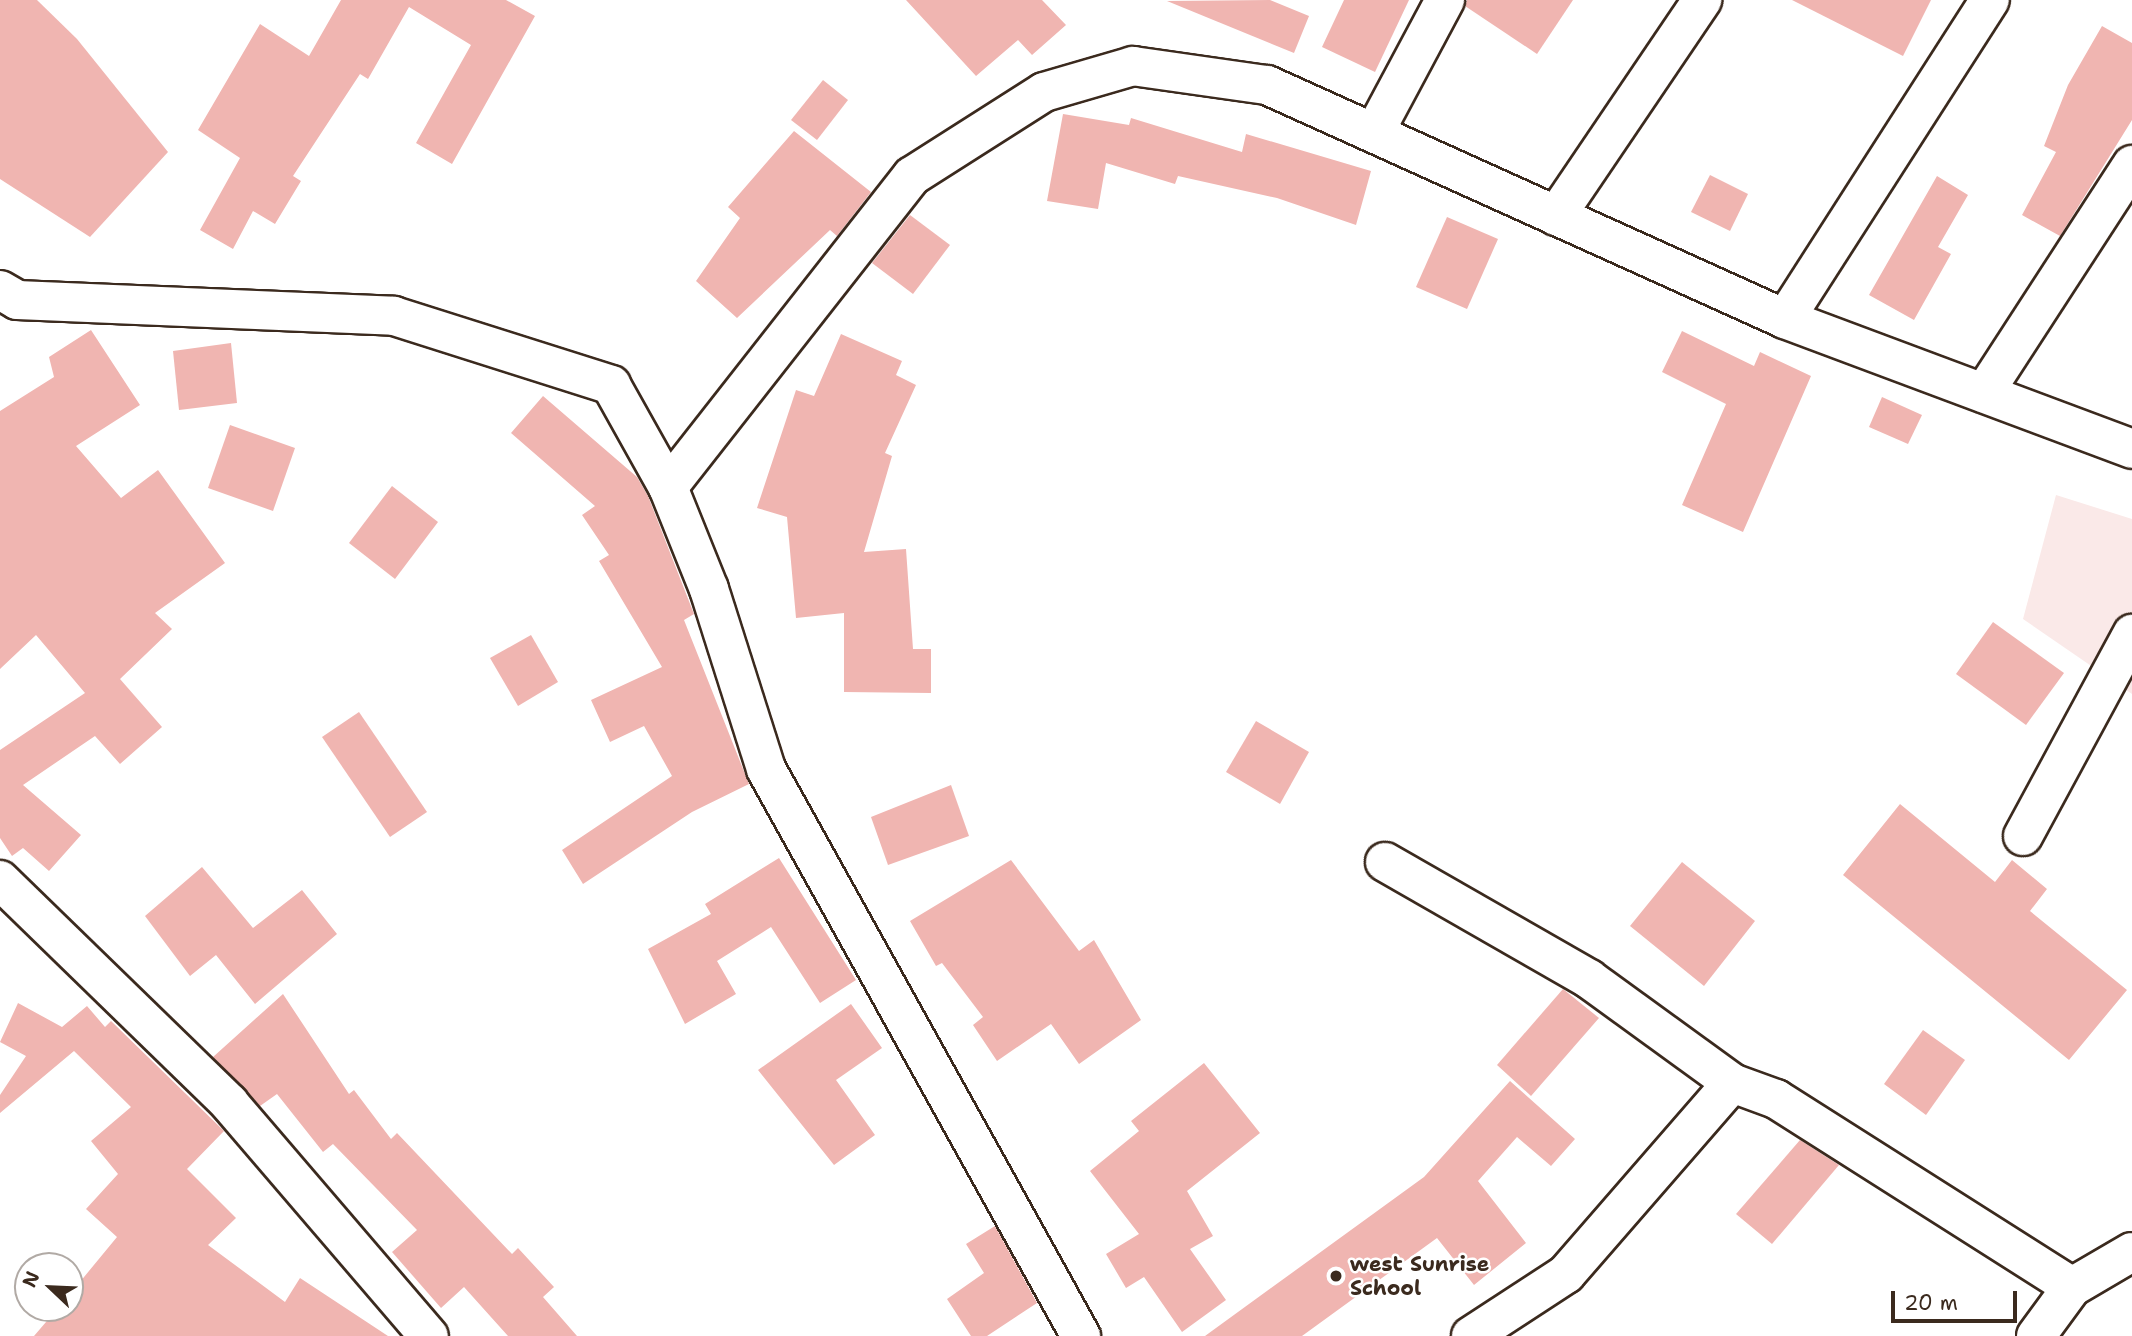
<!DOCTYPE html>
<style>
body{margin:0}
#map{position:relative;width:2132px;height:1336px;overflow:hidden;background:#fff;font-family:"Shantell Sans",sans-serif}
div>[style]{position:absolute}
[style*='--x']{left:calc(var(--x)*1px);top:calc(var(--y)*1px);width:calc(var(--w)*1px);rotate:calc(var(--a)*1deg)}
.built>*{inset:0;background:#fae9e8}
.building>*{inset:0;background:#f0b5b1}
.roads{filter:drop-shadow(2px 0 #3b2a1e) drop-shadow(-2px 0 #3b2a1e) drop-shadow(0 2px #3b2a1e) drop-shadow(0 -2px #3b2a1e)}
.minor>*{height:38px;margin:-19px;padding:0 19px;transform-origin:19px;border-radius:19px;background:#fff}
.dots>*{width:19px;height:19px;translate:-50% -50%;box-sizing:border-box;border:4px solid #fff;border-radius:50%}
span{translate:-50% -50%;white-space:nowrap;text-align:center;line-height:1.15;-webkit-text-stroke:5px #fff;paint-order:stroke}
.poi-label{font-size:21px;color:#3b2a1e;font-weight:700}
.left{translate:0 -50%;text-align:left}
.north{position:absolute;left:14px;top:1252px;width:70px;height:70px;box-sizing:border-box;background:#fff;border:2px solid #b1aaa5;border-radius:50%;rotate:293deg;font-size:19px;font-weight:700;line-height:28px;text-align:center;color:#3b2a1e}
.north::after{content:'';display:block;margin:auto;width:24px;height:32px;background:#3b2a1e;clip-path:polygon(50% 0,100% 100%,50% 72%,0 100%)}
.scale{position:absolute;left:1891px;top:1291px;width:126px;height:32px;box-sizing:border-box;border:4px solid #3b2a1e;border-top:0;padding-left:9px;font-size:21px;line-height:24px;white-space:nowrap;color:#3b2a1e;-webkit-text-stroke:5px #fff;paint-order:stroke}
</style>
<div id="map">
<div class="built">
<div style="clip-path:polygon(2056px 495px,2132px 519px,2132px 694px,2023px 619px)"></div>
</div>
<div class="building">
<div style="clip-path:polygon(0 0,37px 0,77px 39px,168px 152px,90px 237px,0 179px)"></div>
<div style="clip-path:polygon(341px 0,506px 0,535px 16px,452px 164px,416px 143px,471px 45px,409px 7px,368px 79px,360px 74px,293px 176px,301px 181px,275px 224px,253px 211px,233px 249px,200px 230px,240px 158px,198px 130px,260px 24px,309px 56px)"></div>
<div style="clip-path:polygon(906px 0,1042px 0,1066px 25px,1032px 55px,1018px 40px,976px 76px)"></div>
<div style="clip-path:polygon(1270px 0,1309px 16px,1294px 53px,1167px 1px)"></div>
<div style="clip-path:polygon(1344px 0,1409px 0,1375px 72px,1322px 47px)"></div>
<div style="clip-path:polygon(1467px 0,1573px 0,1537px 54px,1465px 6px)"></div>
<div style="clip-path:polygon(1792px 0,1931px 0,1903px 56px)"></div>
<div style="clip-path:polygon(2102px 26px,2132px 43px,2132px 120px,2060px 236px,2022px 215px,2056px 152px,2044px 146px,2068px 85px)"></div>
<div style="clip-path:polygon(823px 80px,848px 100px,817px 140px,791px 120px)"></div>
<div style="clip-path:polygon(1063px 114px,1129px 125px,1131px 118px,1242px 152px,1246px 134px,1371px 171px,1356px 225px,1277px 198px,1178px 176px,1175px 184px,1106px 163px,1098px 209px,1047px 201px)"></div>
<div style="clip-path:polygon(794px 131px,871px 192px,837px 236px,830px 230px,737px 318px,696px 281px,740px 218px,728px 207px)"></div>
<div style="clip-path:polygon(1710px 175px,1748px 194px,1730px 231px,1691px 212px)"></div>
<div style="clip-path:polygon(1937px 176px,1968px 195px,1938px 247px,1951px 254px,1914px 320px,1869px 295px)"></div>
<div style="clip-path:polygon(910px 215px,950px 245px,913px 294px,872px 263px)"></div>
<div style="clip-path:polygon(1447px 217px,1498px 239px,1467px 309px,1416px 287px)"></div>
<div style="clip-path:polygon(91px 330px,140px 405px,76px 446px,121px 498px,158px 470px,225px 563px,155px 613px,172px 629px,120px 679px,162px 727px,120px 764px,95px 736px,23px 785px,81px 835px,49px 871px,23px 848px,12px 856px,0 838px,0 750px,85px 693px,36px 635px,0 669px,0 411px,54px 377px,49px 357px)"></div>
<div style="clip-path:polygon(1682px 331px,1754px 366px,1760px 352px,1811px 376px,1743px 532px,1682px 505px,1726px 404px,1662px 372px)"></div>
<div style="clip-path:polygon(841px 334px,902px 361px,896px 375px,916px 385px,885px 453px,892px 456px,864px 552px,906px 549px,913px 649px,931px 649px,931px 693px,844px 692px,844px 613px,796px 618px,787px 517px,757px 508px,796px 390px,814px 396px)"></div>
<div style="clip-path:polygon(231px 343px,237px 403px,179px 410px,173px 351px)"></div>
<div style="clip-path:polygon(543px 396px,637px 477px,648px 496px,694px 614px,684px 620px,749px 784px,692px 812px,583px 884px,562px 850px,672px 776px,644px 726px,610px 742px,591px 700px,662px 667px,599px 561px,609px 555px,582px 515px,595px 506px,511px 433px)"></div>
<div style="clip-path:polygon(1882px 397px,1922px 415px,1908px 444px,1869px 427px)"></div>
<div style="clip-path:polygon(230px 425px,295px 448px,273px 511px,208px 488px)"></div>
<div style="clip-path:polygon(392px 486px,438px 522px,395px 579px,349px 543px)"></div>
<div style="clip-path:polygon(1993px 622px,2064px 673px,2026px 725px,1956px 674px)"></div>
<div style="clip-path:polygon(531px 635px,558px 682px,518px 706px,490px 658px)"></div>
<div style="clip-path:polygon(359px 712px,427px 812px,390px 837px,322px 737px)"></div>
<div style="clip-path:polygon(1256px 721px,1309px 752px,1280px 804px,1226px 772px)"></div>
<div style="clip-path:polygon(951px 785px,969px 836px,888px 865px,871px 817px)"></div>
<div style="clip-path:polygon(1900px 804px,1995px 882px,2012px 860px,2047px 889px,2030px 911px,2127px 990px,2069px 1060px,1843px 875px)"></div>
<div style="clip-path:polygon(779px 858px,856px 980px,820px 1003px,771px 927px,717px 961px,736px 994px,685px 1024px,648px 949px,711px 914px,705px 904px)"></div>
<div style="clip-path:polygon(1011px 860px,1079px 951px,1094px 940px,1141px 1020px,1079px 1064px,1051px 1024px,997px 1061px,973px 1025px,983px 1017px,942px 963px,936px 966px,910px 921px)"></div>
<div style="clip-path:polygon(1682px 862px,1755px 921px,1704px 986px,1630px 926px)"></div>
<div style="clip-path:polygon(202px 867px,253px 928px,302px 890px,337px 934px,255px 1004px,216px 955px,190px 976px,145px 916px)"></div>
<div style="clip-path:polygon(1563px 989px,1599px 1018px,1531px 1096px,1497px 1065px)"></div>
<div style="clip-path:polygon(283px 994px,349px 1094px,354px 1090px,391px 1139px,397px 1133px,512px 1254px,518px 1248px,554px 1287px,543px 1297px,577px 1336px,508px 1336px,464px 1287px,441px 1308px,392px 1252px,417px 1230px,333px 1144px,323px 1152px,277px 1094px,260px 1106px,213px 1057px)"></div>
<div style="clip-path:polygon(18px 1003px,62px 1027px,87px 1006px,105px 1027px,111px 1021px,224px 1131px,187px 1169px,236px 1218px,208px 1245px,285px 1302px,300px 1278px,388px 1336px,34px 1336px,58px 1308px,70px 1308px,70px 1294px,117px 1237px,86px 1209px,118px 1174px,91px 1141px,131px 1107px,74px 1051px,0 1113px,0 1095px,26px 1056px,0 1042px)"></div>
<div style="clip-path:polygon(851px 1004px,882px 1048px,836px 1080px,875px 1135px,834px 1165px,758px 1070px)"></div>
<div style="clip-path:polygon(1923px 1030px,1965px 1060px,1926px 1115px,1884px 1084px)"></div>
<div style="clip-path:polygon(1204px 1063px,1260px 1133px,1187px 1191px,1213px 1236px,1190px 1249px,1226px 1300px,1182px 1332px,1144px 1277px,1126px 1288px,1106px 1254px,1139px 1234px,1090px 1171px,1139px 1131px,1131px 1121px)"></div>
<div style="clip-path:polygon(1510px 1081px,1575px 1139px,1551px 1166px,1517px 1137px,1478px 1181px,1526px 1243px,1474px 1285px,1437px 1238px,1302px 1336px,1205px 1336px,1424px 1177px)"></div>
<div style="clip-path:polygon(1800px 1140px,1839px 1165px,1772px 1244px,1736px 1214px)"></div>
<div style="clip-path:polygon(995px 1226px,1037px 1303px,987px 1336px,971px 1336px,947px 1299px,984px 1273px,966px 1244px)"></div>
</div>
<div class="roads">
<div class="minor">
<div style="--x:1374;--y:133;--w:151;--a:-61.9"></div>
<div style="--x:1556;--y:216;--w:261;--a:-55.9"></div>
<div style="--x:0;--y:290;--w:20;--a:30"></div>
<div style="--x:17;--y:300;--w:377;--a:2.4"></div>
<div style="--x:394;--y:316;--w:228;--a:17.6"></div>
<div style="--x:611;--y:385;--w:117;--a:60.8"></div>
<div style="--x:668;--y:487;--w:110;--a:68.1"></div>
<div style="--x:709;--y:589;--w:189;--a:72.4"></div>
<div style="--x:766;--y:769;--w:649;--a:60.95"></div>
<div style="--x:1785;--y:319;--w:379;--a:-57.3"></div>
<div style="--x:1984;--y:393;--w:272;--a:-57"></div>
<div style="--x:668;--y:487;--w:395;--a:-51.9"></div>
<div style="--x:912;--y:176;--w:156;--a:-32.5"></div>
<div style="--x:1044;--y:92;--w:93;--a:-16.3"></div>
<div style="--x:1133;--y:66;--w:135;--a:8.1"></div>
<div style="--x:1267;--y:85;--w:568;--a:24.31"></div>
<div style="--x:1785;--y:319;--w:371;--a:20.5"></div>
<div style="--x:2023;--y:836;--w:230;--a:-61.6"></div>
<div style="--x:1385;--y:862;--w:235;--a:29.8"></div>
<div style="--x:1589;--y:979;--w:177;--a:36"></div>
<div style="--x:0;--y:880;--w:320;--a:44.2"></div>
<div style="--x:229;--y:1103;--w:307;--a:49.4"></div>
<div style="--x:1471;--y:1336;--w:113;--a:-33.1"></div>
<div style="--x:1566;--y:1274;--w:253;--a:-49"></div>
<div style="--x:1732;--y:1083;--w:47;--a:20"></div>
<div style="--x:1776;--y:1099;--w:351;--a:32.4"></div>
<div style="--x:2036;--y:1336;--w:61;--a:-53.7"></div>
<div style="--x:2072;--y:1287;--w:69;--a:-30.3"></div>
</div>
</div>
<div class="dots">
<div style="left:1336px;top:1276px;background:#3b2a1e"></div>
</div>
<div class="poi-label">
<span class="left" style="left:1350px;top:1276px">west Sunrise<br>School</span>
</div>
<div class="north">N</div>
<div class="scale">20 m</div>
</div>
